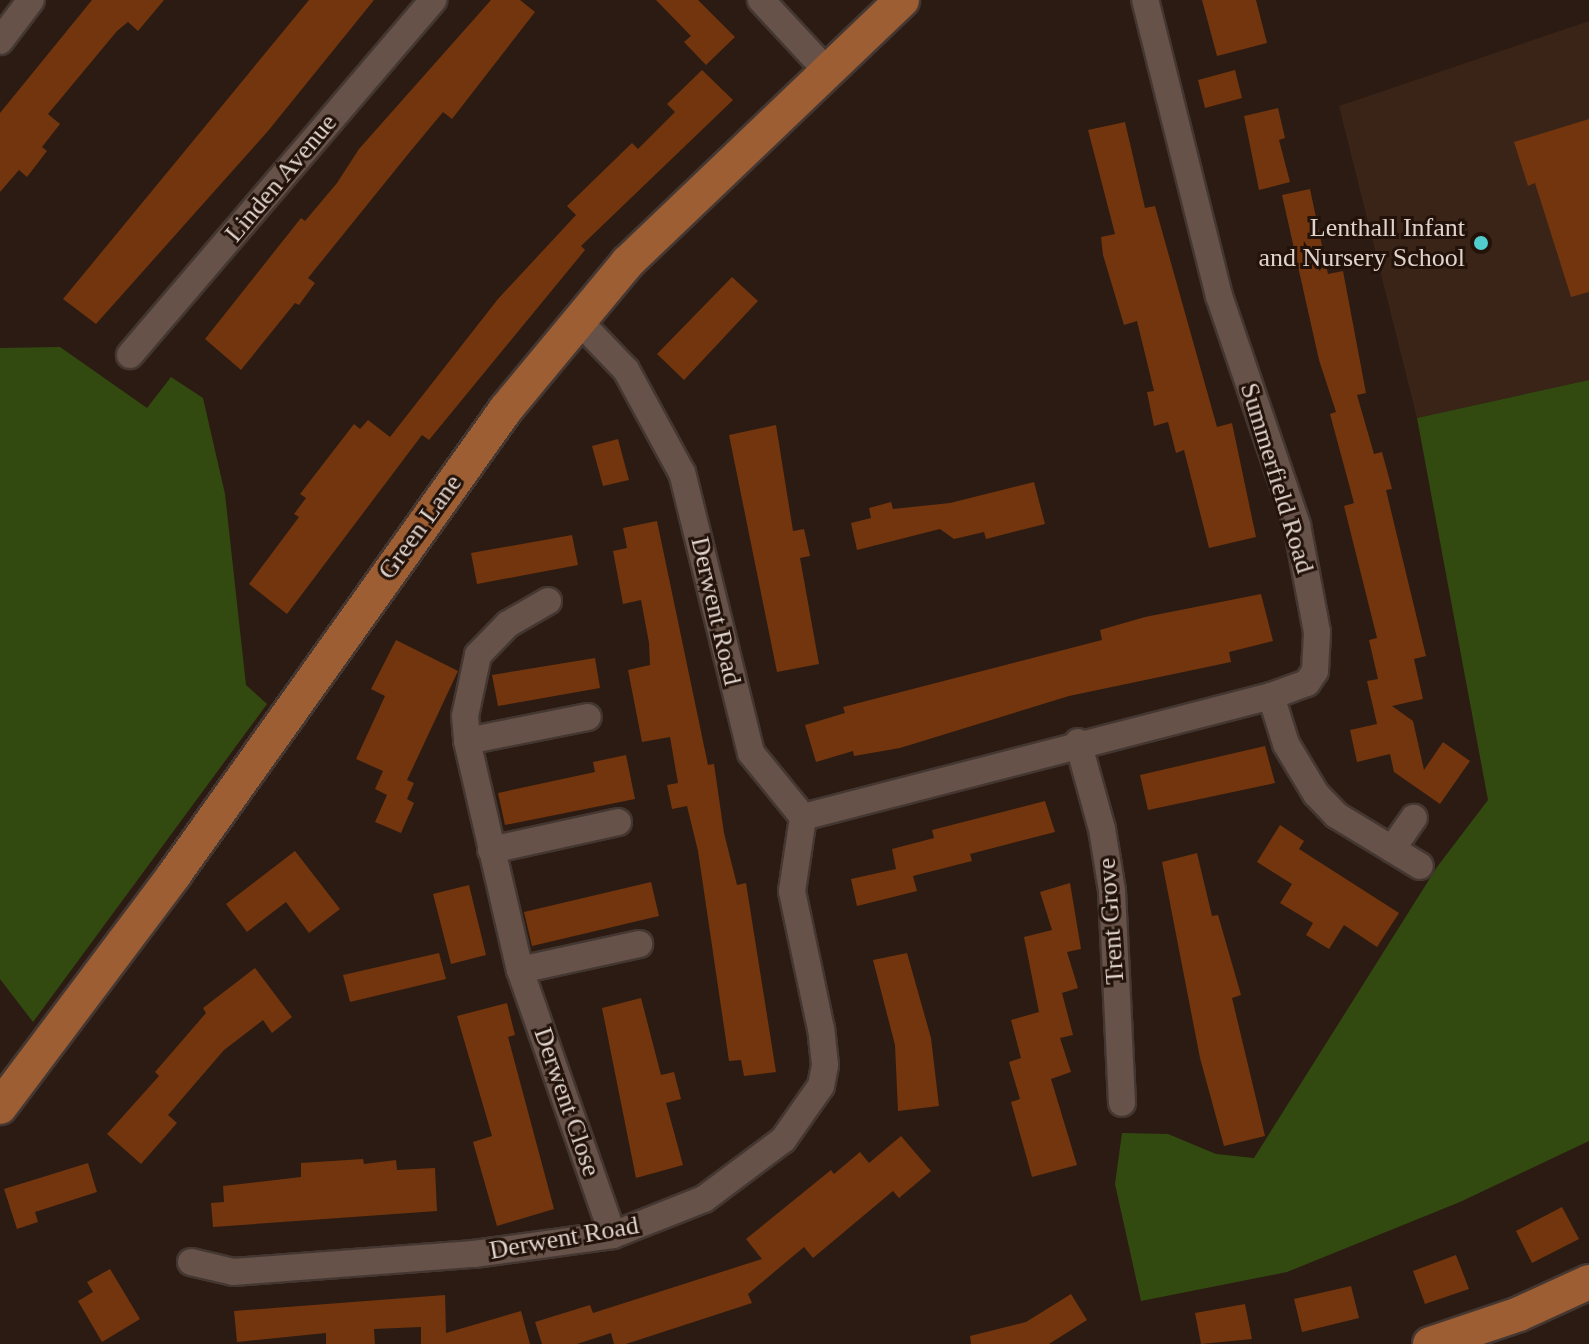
<!DOCTYPE html>
<style>
body{margin:0}
#map{position:relative;width:1589px;height:1344px;overflow:hidden;background:#2c1b12;font-family:Georgia,serif}
div>[style]{position:absolute}
[style*='--x']{left:calc(var(--x)*1px);top:calc(var(--y)*1px);width:calc(var(--w)*1px);rotate:calc(var(--a)*1deg)}
.built>*{inset:0;background:#3a2317}
.green>*{inset:0;background:#324a10}
.building>*{inset:0;background:#72350d}
.roads{filter:drop-shadow(2px 0 #443732) drop-shadow(-2px 0 #443732) drop-shadow(0 2px #443732) drop-shadow(0 -2px #443732)}
.minor>*{height:26px;margin:-13px;padding:0 13px;transform-origin:13px;border-radius:13px;background:#665248}
.major>*{height:34px;margin:-17px;padding:0 17px;transform-origin:17px;border-radius:17px;background:#9e5e33}
.dots>*{width:22px;height:22px;translate:-50% -50%;box-sizing:border-box;border:4px solid #221209;border-radius:50%}
span{translate:-50% -50%;white-space:nowrap;text-align:center;line-height:1.15;-webkit-text-stroke:6px #221209;paint-order:stroke}
.street-label{font-size:26px;color:#dfd3cd}
.poi-label{font-size:26px;color:#dfd3cd}
.right{translate:-100% -50%;text-align:right}
</style>
<div id="map">
<div class="built">
<div style="clip-path:polygon(1589px 21px,1589px 380px,1417px 418px,1339px 106px)"></div>
</div>
<div class="green">
<div style="clip-path:polygon(60px 347px,147px 408px,171px 377px,203px 398px,225px 494px,246px 685px,267px 704px,33px 1022px,0 979px,0 348px)"></div>
<div style="clip-path:polygon(1589px 380px,1589px 1141px,1460px 1202px,1287px 1272px,1141px 1301px,1115px 1184px,1122px 1133px,1168px 1134px,1216px 1154px,1254px 1158px,1437px 867px,1488px 800px,1417px 418px)"></div>
</div>
<div class="building">
<div style="clip-path:polygon(92px 0,164px 0,138px 31px,128px 22px,117px 31px,48px 114px,60px 124px,42px 147px,47px 151px,27px 177px,19px 170px,0 192px,0 113px)"></div>
<div style="clip-path:polygon(309px 0,374px 0,268px 131px,96px 324px,63px 299px)"></div>
<div style="clip-path:polygon(491px 0,520px 0,535px 12px,452px 119px,443px 112px,409px 153px,308px 278px,315px 283px,299px 305px,295px 303px,241px 370px,205px 339px,301px 218px,305px 221px,337px 183px,359px 149px)"></div>
<div style="clip-path:polygon(656px 0,698px 0,735px 37px,706px 65px,684px 42px,691px 36px)"></div>
<div style="clip-path:polygon(1202px 0,1256px 0,1267px 43px,1217px 56px)"></div>
<div style="clip-path:polygon(702px 70px,733px 100px,581px 246px,585px 250px,429px 440px,422px 435px,287px 614px,249px 584px,299px 517px,294px 514px,306px 498px,300px 494px,354px 424px,360px 429px,368px 420px,390px 437px,498px 299px,576px 215px,567px 206px,632px 143px,638px 149px,675px 112px,667px 104px)"></div>
<div style="clip-path:polygon(1235px 70px,1242px 98px,1205px 108px,1198px 80px)"></div>
<div style="clip-path:polygon(1278px 108px,1285px 138px,1279px 140px,1290px 182px,1259px 190px,1244px 116px)"></div>
<div style="clip-path:polygon(1589px 119px,1589px 292px,1571px 297px,1535px 183px,1528px 186px,1514px 142px)"></div>
<div style="clip-path:polygon(1125px 122px,1145px 208px,1155px 206px,1217px 427px,1232px 423px,1256px 537px,1209px 548px,1184px 450px,1176px 453px,1168px 422px,1154px 426px,1147px 392px,1154px 391px,1137px 321px,1124px 325px,1103px 255px,1101px 237px,1115px 234px,1088px 130px)"></div>
<div style="clip-path:polygon(1310px 189px,1328px 274px,1343px 271px,1366px 393px,1357px 395px,1374px 454px,1382px 452px,1392px 489px,1386px 490px,1426px 656px,1414px 659px,1423px 699px,1392px 706px,1413px 721px,1424px 770px,1443px 742px,1470px 761px,1440px 804px,1394px 772px,1390px 754px,1357px 762px,1350px 730px,1377px 724px,1367px 681px,1378px 679px,1369px 640px,1377px 638px,1344px 506px,1354px 503px,1330px 414px,1336px 412px,1319px 360px,1282px 195px)"></div>
<div style="clip-path:polygon(732px 277px,758px 301px,684px 380px,657px 354px)"></div>
<div style="clip-path:polygon(776px 425px,793px 531px,804px 529px,810px 556px,800px 558px,819px 664px,777px 672px,729px 435px)"></div>
<div style="clip-path:polygon(618px 439px,629px 480px,603px 486px,592px 446px)"></div>
<div style="clip-path:polygon(1034px 482px,1045px 524px,986px 539px,984px 532px,954px 539px,940px 529px,857px 550px,851px 523px,871px 518px,869px 508px,891px 502px,893px 509px,950px 503px)"></div>
<div style="clip-path:polygon(657px 521px,708px 765px,714px 764px,724px 833px,737px 885px,746px 883px,776px 1072px,744px 1076px,741px 1060px,729px 1061px,698px 851px,687px 806px,672px 809px,667px 785px,678px 783px,670px 737px,642px 742px,628px 670px,650px 665px,649px 643px,641px 600px,623px 604px,613px 551px,627px 548px,623px 528px)"></div>
<div style="clip-path:polygon(572px 535px,578px 565px,477px 584px,471px 553px)"></div>
<div style="clip-path:polygon(1261px 594px,1273px 641px,1229px 652px,1231px 662px,1069px 696px,900px 748px,854px 756px,853px 751px,816px 762px,805px 725px,845px 713px,843px 707px,1102px 640px,1100px 630px,1145px 617px)"></div>
<div style="clip-path:polygon(396px 640px,458px 671px,407px 780px,414px 783px,407px 799px,414px 803px,401px 833px,375px 822px,387px 795px,375px 789px,383px 771px,356px 759px,385px 696px,371px 689px)"></div>
<div style="clip-path:polygon(595px 658px,600px 688px,498px 706px,492px 675px)"></div>
<div style="clip-path:polygon(1265px 746px,1275px 783px,1148px 810px,1140px 775px)"></div>
<div style="clip-path:polygon(626px 755px,635px 799px,505px 825px,498px 793px,595px 772px,593px 762px)"></div>
<div style="clip-path:polygon(1045px 801px,1055px 832px,970px 854px,972px 861px,913px 876px,917px 891px,857px 906px,851px 879px,896px 869px,892px 849px,934px 838px,932px 830px)"></div>
<div style="clip-path:polygon(1280px 825px,1304px 841px,1299px 849px,1399px 913px,1377px 947px,1344px 925px,1329px 949px,1306px 935px,1313px 923px,1280px 903px,1292px 884px,1257px 862px)"></div>
<div style="clip-path:polygon(295px 851px,340px 909px,309px 933px,286px 902px,247px 932px,226px 904px)"></div>
<div style="clip-path:polygon(1197px 853px,1212px 916px,1218px 915px,1241px 995px,1232px 998px,1265px 1136px,1224px 1146px,1200px 1058px,1162px 862px)"></div>
<div style="clip-path:polygon(651px 882px,659px 916px,532px 946px,524px 912px)"></div>
<div style="clip-path:polygon(1070px 883px,1081px 949px,1067px 952px,1078px 988px,1062px 993px,1073px 1035px,1060px 1038px,1071px 1072px,1051px 1079px,1077px 1165px,1032px 1177px,1011px 1102px,1020px 1099px,1009px 1062px,1021px 1058px,1011px 1020px,1039px 1012px,1024px 937px,1052px 930px,1040px 892px)"></div>
<div style="clip-path:polygon(469px 885px,486px 955px,451px 964px,433px 894px)"></div>
<div style="clip-path:polygon(439px 953px,446px 979px,350px 1002px,343px 975px)"></div>
<div style="clip-path:polygon(907px 953px,931px 1038px,939px 1106px,898px 1111px,895px 1045px,873px 960px)"></div>
<div style="clip-path:polygon(255px 968px,292px 1017px,272px 1033px,263px 1020px,224px 1050px,168px 1115px,177px 1123px,141px 1164px,107px 1134px,159px 1076px,155px 1072px,206px 1013px,203px 1008px)"></div>
<div style="clip-path:polygon(641px 998px,661px 1075px,674px 1072px,681px 1099px,666px 1103px,683px 1165px,636px 1178px,602px 1008px)"></div>
<div style="clip-path:polygon(507px 1003px,515px 1035px,508px 1037px,554px 1209px,497px 1226px,473px 1142px,492px 1136px,457px 1016px)"></div>
<div style="clip-path:polygon(901px 1136px,931px 1171px,899px 1198px,893px 1191px,813px 1258px,804px 1247px,748px 1294px,752px 1303px,626px 1344px,614px 1344px,611px 1333px,577px 1344px,542px 1344px,535px 1322px,590px 1305px,593px 1313px,762px 1259px,746px 1239px,831px 1170px,834px 1174px,860px 1152px,869px 1163px)"></div>
<div style="clip-path:polygon(363px 1159px,364px 1164px,396px 1160px,397px 1170px,435px 1168px,437px 1211px,213px 1227px,211px 1203px,224px 1202px,223px 1186px,301px 1177px,301px 1163px)"></div>
<div style="clip-path:polygon(88px 1163px,97px 1192px,35px 1212px,38px 1222px,17px 1229px,4px 1189px)"></div>
<div style="clip-path:polygon(1562px 1207px,1579px 1239px,1532px 1263px,1516px 1231px)"></div>
<div style="clip-path:polygon(1456px 1255px,1469px 1289px,1425px 1304px,1413px 1271px)"></div>
<div style="clip-path:polygon(110px 1269px,140px 1319px,102px 1342px,78px 1301px,93px 1292px,87px 1282px)"></div>
<div style="clip-path:polygon(1351px 1286px,1359px 1318px,1302px 1332px,1294px 1299px)"></div>
<div style="clip-path:polygon(1071px 1294px,1087px 1320px,1049px 1344px,971px 1344px,970px 1336px,1026px 1322px)"></div>
<div style="clip-path:polygon(445px 1295px,446px 1333px,521px 1311px,530px 1344px,421px 1344px,421px 1327px,374px 1329px,375px 1344px,326px 1344px,326px 1333px,237px 1342px,234px 1311px)"></div>
<div style="clip-path:polygon(1245px 1304px,1252px 1339px,1201px 1344px,1195px 1313px)"></div>
</div>
<div class="roads">
<div class="minor">
<div style="--x:761;--y:0;--w:97;--a:47.1"></div>
<div style="--x:0;--y:41;--w:51;--a:-52.9"></div>
<div style="--x:130;--y:355;--w:467;--a:-49.5"></div>
<div style="--x:548;--y:601;--w:46;--a:150.1"></div>
<div style="--x:508;--y:624;--w:43;--a:134.1"></div>
<div style="--x:478;--y:655;--w:62;--a:102"></div>
<div style="--x:465;--y:716;--w:25;--a:85"></div>
<div style="--x:467;--y:741;--w:235;--a:77"></div>
<div style="--x:520;--y:970;--w:281;--a:70.7"></div>
<div style="--x:1271;--y:696;--w:50;--a:72.6"></div>
<div style="--x:1286;--y:744;--w:58;--a:59"></div>
<div style="--x:1316;--y:794;--w:29;--a:46"></div>
<div style="--x:1336;--y:815;--w:98;--a:31.3"></div>
<div style="--x:467;--y:741;--w:123;--a:-11.2"></div>
<div style="--x:1078;--y:742;--w:90;--a:74.6"></div>
<div style="--x:1102;--y:829;--w:63;--a:80.8"></div>
<div style="--x:1112;--y:891;--w:212;--a:87.3"></div>
<div style="--x:803;--y:817;--w:483;--a:-14.5"></div>
<div style="--x:1271;--y:696;--w:38;--a:-20"></div>
<div style="--x:1307;--y:683;--w:14;--a:-56"></div>
<div style="--x:1315;--y:671;--w:39;--a:-87"></div>
<div style="--x:1317;--y:632;--w:109;--a:-100.6"></div>
<div style="--x:1297;--y:525;--w:242;--a:-108.8"></div>
<div style="--x:1219;--y:296;--w:305;--a:-104"></div>
<div style="--x:1392;--y:849;--w:38;--a:-55"></div>
<div style="--x:491;--y:850;--w:130;--a:-12.4"></div>
<div style="--x:520;--y:970;--w:122;--a:-12.3"></div>
<div style="--x:191;--y:1262;--w:43;--a:13.4"></div>
<div style="--x:233;--y:1272;--w:242;--a:-4.3"></div>
<div style="--x:474;--y:1254;--w:140;--a:-7.8"></div>
<div style="--x:613;--y:1235;--w:98;--a:-21.6"></div>
<div style="--x:704;--y:1199;--w:99;--a:-36.8"></div>
<div style="--x:783;--y:1140;--w:66;--a:-54.9"></div>
<div style="--x:821;--y:1086;--w:21;--a:-79"></div>
<div style="--x:825;--y:1065;--w:36;--a:-96"></div>
<div style="--x:821;--y:1029;--w:141;--a:-101.9"></div>
<div style="--x:792;--y:891;--w:75;--a:-81.5"></div>
<div style="--x:803;--y:817;--w:82;--a:-129.1"></div>
<div style="--x:751;--y:753;--w:288;--a:-103.8"></div>
<div style="--x:682;--y:473;--w:117;--a:-118.5"></div>
<div style="--x:626;--y:370;--w:69;--a:-133.8"></div>
</div>
<div class="major">
<div style="--x:0;--y:1107;--w:290;--a:-53.1"></div>
<div style="--x:174;--y:875;--w:572;--a:-54.53"></div>
<div style="--x:506;--y:409;--w:191;--a:-50.3"></div>
<div style="--x:628;--y:262;--w:379;--a:-43.7"></div>
<div style="--x:1430;--y:1344;--w:94;--a:-18.6"></div>
<div style="--x:1519;--y:1314;--w:77;--a:-24.6"></div>
</div>
</div>
<div class="dots">
<div style="left:1481px;top:243px;background:#52cdcd"></div>
</div>
<div class="street-label">
<span style="left:281px;top:178px;rotate:-50deg">Linden Avenue</span>
<span style="left:1277px;top:478px;rotate:73deg">Summerfield Road</span>
<span style="left:420px;top:527px;rotate:-54deg">Green Lane</span>
<span style="left:716px;top:611px;rotate:77deg">Derwent Road</span>
<span style="left:1111px;top:921px;rotate:-94deg">Trent Grove</span>
<span style="left:567px;top:1102px;rotate:71deg">Derwent Close</span>
<span style="left:564px;top:1238px;rotate:-10deg">Derwent Road</span>
</div>
<div class="poi-label">
<span class="right" style="left:1465px;top:243px">Lenthall Infant<br>and Nursery School</span>
</div>
</div>
